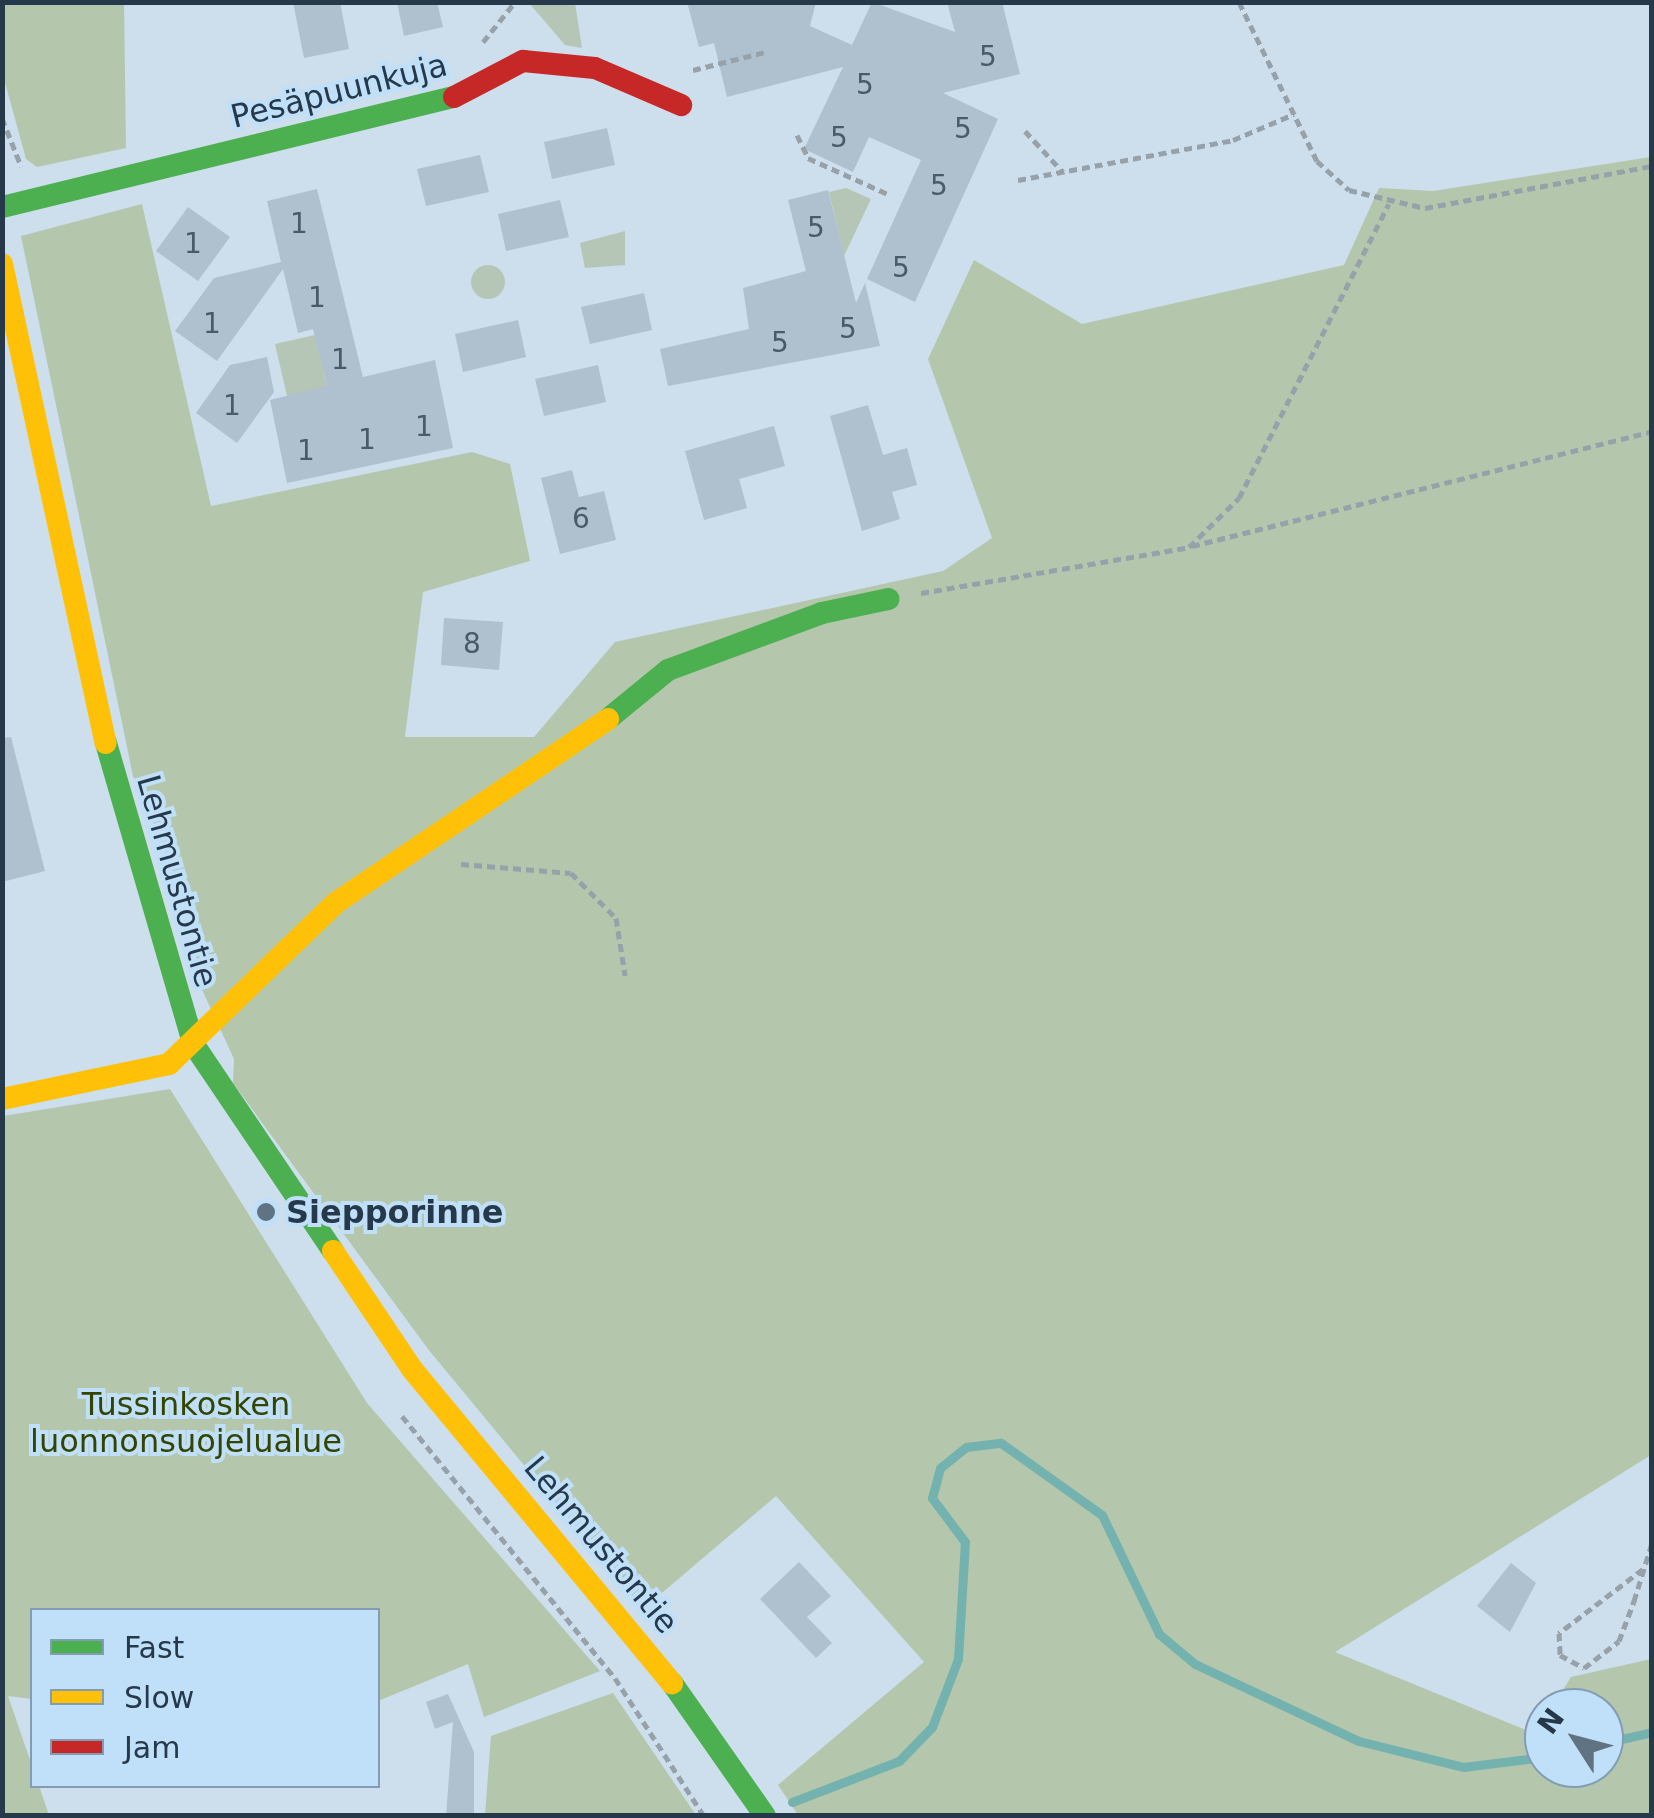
<!DOCTYPE html>
<meta charset="utf-8">
<style>
body{margin:0}
#map{position:relative;width:1654px;height:1818px;overflow:hidden;background:#cddeec;font-family:"DejaVu Sans",sans-serif}
div>[style]{position:absolute}
[style*='--x']{left:calc(var(--x)*1px);top:calc(var(--y)*1px);width:calc(var(--w)*1px);rotate:calc(var(--a)*1deg)}
.green>*{inset:0;background:#b6c6b6}
.round{border-radius:50%}
.forest>*{inset:0;background:#b4c7ad}
.stream>*{height:9px;margin:-4.5px;padding:0 4.5px;transform-origin:4.5px;border-radius:4.5px;background:#73b2af}
.building>*{inset:0;background:#afc0ce}
.path>*{height:5px;margin-top:-2.5px;transform-origin:0;background:repeating-linear-gradient(90deg,#96a1aa 0 8px,transparent 0 13px)}
.fast>*{height:22px;margin:-11px;padding:0 11px;transform-origin:11px;border-radius:11px;background:#4caf50}
.slow>*{height:22px;margin:-11px;padding:0 11px;transform-origin:11px;border-radius:11px;background:#ffc107}
.jam>*{height:22px;margin:-11px;padding:0 11px;transform-origin:11px;border-radius:11px;background:#c62828}
.dots>*{width:28px;height:28px;translate:-50% -50%;box-sizing:border-box;border:5px solid #c0dff9;border-radius:50%}
span{translate:-50% -50%;white-space:nowrap;text-align:center;line-height:1.15;-webkit-text-stroke:8px #c0dff9;paint-order:stroke}
.number-label{font-size:28px;color:#485b6b}
.number-label span{-webkit-text-stroke-width:0}
.street-label{font-size:32px;color:#25394a}
.poi-label{font-size:32px;color:#25394a;font-weight:700}
.left{translate:0 -50%;text-align:left}
.park-label{font-size:32px;color:#334500}
.frame{position:absolute;inset:0;border:5px solid #25394a;pointer-events:none}
.legend{position:absolute;left:30px;top:1608px;width:350px;height:180px;box-sizing:border-box;background:#c0dff9;border:2px solid #829db3;margin:0;padding:12px 18px;list-style:none;font-size:30px;color:#25394a}
.legend li{display:flex;align-items:center;gap:20px;height:50px}
.legend b{width:50px;border:2px solid #829db3}
.north{position:absolute;left:1524px;top:1688px;width:100px;height:100px;box-sizing:border-box;background:#c0dff9;border:2px solid #829db3;border-radius:50%;rotate:306deg;font-size:28px;font-weight:700;line-height:40px;text-align:center;color:#25394a}
.north::after{content:'';display:block;margin:auto;width:35px;height:45px;background:#607383;clip-path:polygon(50% 0,100% 100%,50% 72%,0 100%)}
</style>
<div id="map">
<div class="green">
<div style="clip-path:polygon(529px 3px,575px 3px,582px 48px,565px 45px)"></div>
<div style="clip-path:polygon(846px 188px,871px 199px,844px 256px,829px 192px)"></div>
<div style="clip-path:polygon(625px 231px,625px 265px,585px 268px,580px 243px)"></div>
<div class="round" style="left:471px;top:265px;width:34px;height:34px"></div>
<div style="clip-path:polygon(315px 335px,327px 387px,287px 396px,275px 344px)"></div>
</div>
<div class="forest">
<div style="clip-path:polygon(2px 3px,124px 3px,126px 148px,37px 167px,26px 159px,3px 75px)"></div>
<div style="clip-path:polygon(1651px 157px,1651px 1455px,1335px 1652px,1536px 1734px,1544px 1721px,1544px 1768px,1604px 1768px,1604px 1708px,1552px 1708px,1571px 1677px,1651px 1659px,1651px 1815px,798px 1815px,778px 1785px,924px 1662px,776px 1496px,643px 1609px,428px 1349px,233px 1083px,234px 1059px,199px 983px,192px 918px,133px 776px,21px 236px,142px 204px,211px 506px,472px 452px,510px 464px,530px 561px,423px 592px,405px 737px,534px 737px,615px 642px,943px 571px,992px 538px,928px 359px,974px 260px,1082px 324px,1344px 265px,1379px 188px,1433px 191px)"></div>
<div style="clip-path:polygon(170px 1089px,367px 1403px,600px 1671px,484px 1717px,468px 1664px,378px 1701px,378px 1610px,32px 1610px,32px 1699px,8px 1696px,49px 1815px,3px 1816px,3px 1116px)"></div>
<div style="clip-path:polygon(613px 1693px,696px 1815px,485px 1815px,491px 1736px)"></div>
</div>
<div class="stream">
<div style="--x:1604;--y:1743;--w:49;--a:-12.9"></div>
<div style="--x:792;--y:1802;--w:115;--a:-21"></div>
<div style="--x:899;--y:1761;--w:47;--a:-45.9"></div>
<div style="--x:932;--y:1727;--w:73;--a:-69.1"></div>
<div style="--x:958;--y:1659;--w:117;--a:-86.6"></div>
<div style="--x:965;--y:1542;--w:55;--a:-126.9"></div>
<div style="--x:932;--y:1498;--w:31;--a:-75"></div>
<div style="--x:940;--y:1468;--w:33;--a:-39"></div>
<div style="--x:966;--y:1447;--w:35;--a:-7"></div>
<div style="--x:1001;--y:1443;--w:124;--a:35.5"></div>
<div style="--x:1102;--y:1515;--w:132;--a:64.4"></div>
<div style="--x:1159;--y:1634;--w:47;--a:39.8"></div>
<div style="--x:1195;--y:1664;--w:181;--a:25.2"></div>
<div style="--x:1359;--y:1741;--w:107;--a:14"></div>
<div style="--x:1463;--y:1767;--w:82;--a:-7"></div>
</div>
<div class="building">
<div style="clip-path:polygon(293px 2px,340px 2px,349px 49px,304px 58px)"></div>
<div style="clip-path:polygon(397px 2px,437px 2px,443px 27px,404px 36px)"></div>
<div style="clip-path:polygon(687px 2px,816px 2px,810px 26px,852px 45px,872px 2px,955px 32px,947px 2px,1002px 2px,1020px 74px,943px 93px,998px 119px,915px 302px,867px 279px,921px 160px,869px 137px,853px 172px,804px 149px,843px 67px,727px 97px,714px 43px,699px 47px)"></div>
<div style="clip-path:polygon(607px 128px,615px 165px,552px 179px,544px 142px)"></div>
<div style="clip-path:polygon(480px 155px,489px 192px,426px 206px,417px 169px)"></div>
<div style="clip-path:polygon(317px 189px,363px 377px,435px 360px,453px 448px,287px 483px,270px 400px,327px 386px,313px 329px,298px 333px,283px 269px,217px 361px,175px 331px,214px 278px,281px 262px,267px 201px)"></div>
<div style="clip-path:polygon(828px 190px,856px 303px,865px 283px,880px 346px,668px 386px,660px 349px,749px 329px,743px 288px,806px 271px,788px 200px)"></div>
<div style="clip-path:polygon(560px 200px,569px 237px,506px 251px,498px 214px)"></div>
<div style="clip-path:polygon(188px 207px,230px 237px,198px 281px,156px 251px)"></div>
<div style="clip-path:polygon(644px 293px,652px 330px,590px 344px,581px 307px)"></div>
<div style="clip-path:polygon(518px 320px,526px 357px,463px 372px,455px 334px)"></div>
<div style="clip-path:polygon(267px 357px,274px 392px,237px 443px,196px 413px,230px 365px)"></div>
<div style="clip-path:polygon(598px 365px,606px 402px,544px 416px,535px 379px)"></div>
<div style="clip-path:polygon(868px 405px,883px 455px,907px 448px,917px 485px,892px 492px,900px 519px,862px 531px,830px 416px)"></div>
<div style="clip-path:polygon(774px 426px,785px 466px,739px 479px,747px 508px,704px 520px,685px 451px)"></div>
<div style="clip-path:polygon(572px 470px,579px 497px,604px 491px,616px 540px,560px 554px,541px 478px)"></div>
<div style="clip-path:polygon(444px 618px,503px 622px,499px 670px,441px 665px)"></div>
<div style="clip-path:polygon(11px 737px,45px 871px,2px 882px,2px 738px)"></div>
<div style="clip-path:polygon(799px 1562px,831px 1596px,807px 1617px,832px 1643px,816px 1658px,760px 1599px)"></div>
<div style="clip-path:polygon(1511px 1563px,1536px 1583px,1510px 1632px,1477px 1606px)"></div>
<div style="clip-path:polygon(448px 1694px,474px 1752px,474px 1816px,446px 1816px,453px 1722px,435px 1729px,426px 1702px)"></div>
</div>
<div class="path">
<div style="--x:1239;--y:2;--w:177;--a:63.9"></div>
<div style="--x:1317;--y:161;--w:43;--a:42.2"></div>
<div style="--x:1349;--y:190;--w:78;--a:13.3"></div>
<div style="--x:1425;--y:208;--w:231;--a:-10.5"></div>
<div style="--x:483;--y:42;--w:51;--a:-51.3"></div>
<div style="--x:693;--y:70;--w:74;--a:-14"></div>
<div style="--x:2;--y:118;--w:52;--a:68.4"></div>
<div style="--x:1025;--y:131;--w:56;--a:47.2"></div>
<div style="--x:797;--y:135;--w:25;--a:64"></div>
<div style="--x:808;--y:158;--w:90;--a:24.3"></div>
<div style="--x:1018;--y:180;--w:219;--a:-10.5"></div>
<div style="--x:1233;--y:140;--w:66;--a:-23.1"></div>
<div style="--x:1192;--y:546;--w:474;--a:-14"></div>
<div style="--x:921;--y:593;--w:272;--a:-9.7"></div>
<div style="--x:1189;--y:547;--w:70;--a:-44.4"></div>
<div style="--x:1239;--y:498;--w:330;--a:-63"></div>
<div style="--x:461;--y:864;--w:110;--a:4.7"></div>
<div style="--x:571;--y:873;--w:64;--a:45"></div>
<div style="--x:616;--y:918;--w:58;--a:81"></div>
<div style="--x:402;--y:1416;--w:338;--a:50.9"></div>
<div style="--x:615;--y:1678;--w:164;--a:57.2"></div>
<div style="--x:1643;--y:1569;--w:106;--a:142.7"></div>
<div style="--x:1559;--y:1633;--w:22;--a:87"></div>
<div style="--x:1560;--y:1655;--w:27;--a:28"></div>
<div style="--x:1584;--y:1668;--w:44;--a:-37.6"></div>
<div style="--x:1619;--y:1641;--w:43;--a:-69.4"></div>
<div style="--x:1634;--y:1601;--w:61;--a:-72.8"></div>
</div>
<div class="fast">
<div style="--x:2;--y:207;--w:465;--a:-13.7"></div>
<div style="--x:608;--y:719;--w:77;--a:-39.2"></div>
<div style="--x:668;--y:670;--w:164;--a:-20.3"></div>
<div style="--x:822;--y:613;--w:68;--a:-11.8"></div>
<div style="--x:106;--y:743;--w:315;--a:73.8"></div>
<div style="--x:194;--y:1045;--w:249;--a:56"></div>
<div style="--x:672;--y:1683;--w:162;--a:55"></div>
</div>
<div class="slow">
<div style="--x:2;--y:264;--w:490;--a:77.8"></div>
<div style="--x:2;--y:1099;--w:171;--a:-11.8"></div>
<div style="--x:169;--y:1064;--w:233;--a:-44"></div>
<div style="--x:337;--y:902;--w:327;--a:-34"></div>
<div style="--x:333;--y:1251;--w:142;--a:56.2"></div>
<div style="--x:412;--y:1369;--w:408;--a:50.4"></div>
</div>
<div class="jam">
<div style="--x:454;--y:97;--w:78;--a:-27.6"></div>
<div style="--x:523;--y:61;--w:72;--a:5.6"></div>
<div style="--x:595;--y:68;--w:94;--a:23.3"></div>
</div>
<div class="dots">
<div style="left:266px;top:1212px;background:#607383"></div>
</div>
<div class="number-label">
<span style="left:988px;top:57px">5</span>
<span style="left:865px;top:85px">5</span>
<span style="left:963px;top:129px">5</span>
<span style="left:839px;top:138px">5</span>
<span style="left:939px;top:186px">5</span>
<span style="left:299px;top:224px">1</span>
<span style="left:816px;top:228px">5</span>
<span style="left:193px;top:244px">1</span>
<span style="left:901px;top:268px">5</span>
<span style="left:317px;top:298px">1</span>
<span style="left:212px;top:324px">1</span>
<span style="left:848px;top:329px">5</span>
<span style="left:780px;top:343px">5</span>
<span style="left:340px;top:360px">1</span>
<span style="left:232px;top:406px">1</span>
<span style="left:424px;top:427px">1</span>
<span style="left:367px;top:440px">1</span>
<span style="left:306px;top:451px">1</span>
<span style="left:581px;top:519px">6</span>
<span style="left:472px;top:644px">8</span>
</div>
<div class="street-label">
<span style="left:339px;top:91px;rotate:-14deg">Pesäpuunkuja</span>
<span style="left:177px;top:881px;rotate:74deg">Lehmustontie</span>
<span style="left:601px;top:1545px;rotate:50deg">Lehmustontie</span>
</div>
<div class="poi-label">
<span class="left" style="left:286px;top:1212px">Siepporinne</span>
</div>
<div class="park-label">
<span style="left:186px;top:1423px">Tussinkosken<br>luonnonsuojelualue</span>
</div>
<div class="frame"></div>
<ul class="legend">
<li><b style="height:12px;background:#4caf50"></b>Fast</li>
<li><b style="height:12px;background:#ffc107"></b>Slow</li>
<li><b style="height:12px;background:#c62828"></b>Jam</li>
</ul>
<div class="north">N</div>
</div>
